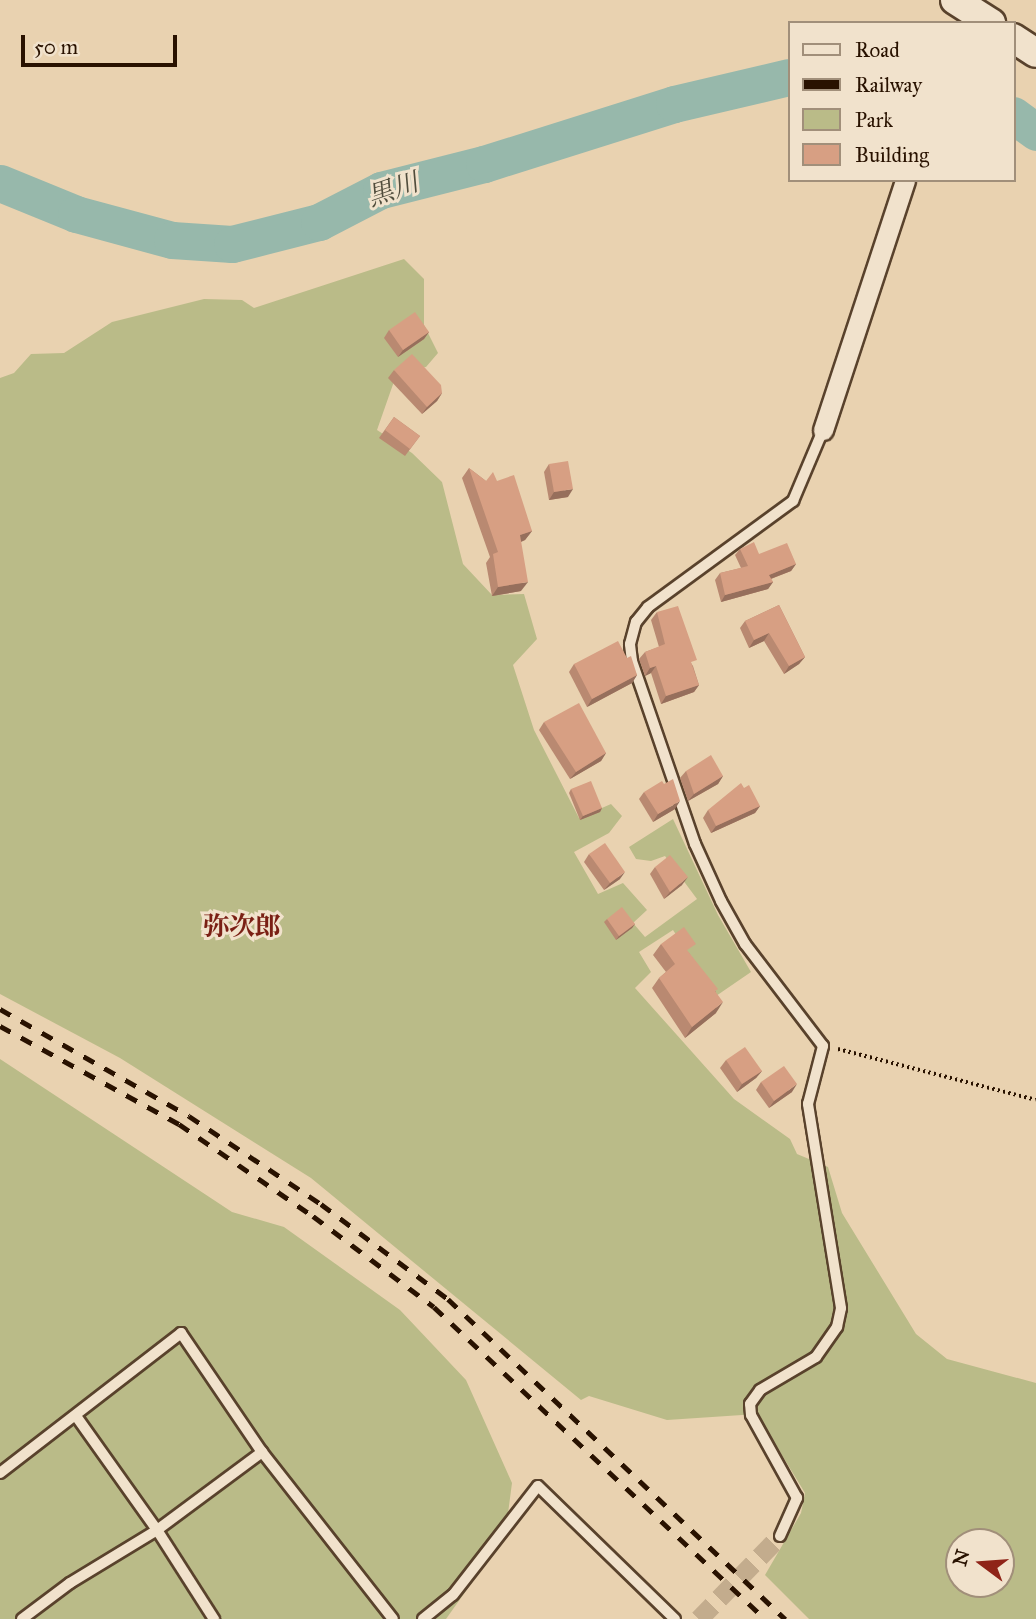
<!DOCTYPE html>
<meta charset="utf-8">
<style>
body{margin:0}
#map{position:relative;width:1036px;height:1619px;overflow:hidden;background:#e9d2b0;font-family:"IM FELL Great Primer","Noto Serif JP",serif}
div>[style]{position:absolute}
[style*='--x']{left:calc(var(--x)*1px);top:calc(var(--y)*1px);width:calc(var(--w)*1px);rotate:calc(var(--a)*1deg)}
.green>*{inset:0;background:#babb88}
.river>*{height:37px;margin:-18.5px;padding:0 18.5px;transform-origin:18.5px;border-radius:18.5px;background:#97b8ab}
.minor-tunnel>*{height:19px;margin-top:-9.5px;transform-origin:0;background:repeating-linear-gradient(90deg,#c3ac8d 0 19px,transparent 0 29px)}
.path>*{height:3.5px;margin-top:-1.75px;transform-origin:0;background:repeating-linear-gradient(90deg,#291200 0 2px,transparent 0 5.5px)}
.roads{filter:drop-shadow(2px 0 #59422c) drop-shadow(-2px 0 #59422c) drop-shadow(0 2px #59422c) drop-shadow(0 -2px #59422c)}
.service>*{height:10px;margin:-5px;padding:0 5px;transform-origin:5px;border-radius:5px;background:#f1e2cc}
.minor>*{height:19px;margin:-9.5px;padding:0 9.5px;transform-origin:9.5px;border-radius:9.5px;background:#f1e2cc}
.secondary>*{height:28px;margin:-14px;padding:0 14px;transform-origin:14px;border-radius:14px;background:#f1e2cc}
.rail>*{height:5px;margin-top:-2.5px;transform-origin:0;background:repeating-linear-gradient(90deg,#291200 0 12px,transparent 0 24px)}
.wall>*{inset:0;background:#b98971}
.shaded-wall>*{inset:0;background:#966f5c}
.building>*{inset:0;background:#d79f83}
span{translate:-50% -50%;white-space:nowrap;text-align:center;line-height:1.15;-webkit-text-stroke:6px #f1e2cc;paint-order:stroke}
.water-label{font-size:26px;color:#504c3c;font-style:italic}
.neighbourhood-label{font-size:26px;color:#7a1f14;font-weight:700}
.legend{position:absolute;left:788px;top:21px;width:228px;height:161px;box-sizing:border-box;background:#f1e2cc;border:2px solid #a18f7a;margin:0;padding:9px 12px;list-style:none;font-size:21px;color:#291200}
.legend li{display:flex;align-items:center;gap:14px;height:35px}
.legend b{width:35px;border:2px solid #a18f7a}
.north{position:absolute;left:945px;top:1528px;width:70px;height:70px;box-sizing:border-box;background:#f1e2cc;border:2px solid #a18f7a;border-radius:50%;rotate:286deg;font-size:19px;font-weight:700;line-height:28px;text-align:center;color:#291200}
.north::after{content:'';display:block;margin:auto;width:24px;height:32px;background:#8f2418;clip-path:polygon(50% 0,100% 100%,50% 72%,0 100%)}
.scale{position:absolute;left:21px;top:35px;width:156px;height:32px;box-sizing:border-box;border:4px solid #291200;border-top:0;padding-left:9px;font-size:21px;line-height:24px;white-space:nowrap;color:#291200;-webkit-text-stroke:5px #f1e2cc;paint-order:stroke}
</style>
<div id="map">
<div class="green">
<div style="clip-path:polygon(evenodd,404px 259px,424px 279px,424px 325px,438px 353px,426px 367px,398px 370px,377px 430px,412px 453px,442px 482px,463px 564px,492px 595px,524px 594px,537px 639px,513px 665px,534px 730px,579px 818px,611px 804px,622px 816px,609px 833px,574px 852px,598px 894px,623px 883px,647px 910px,633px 923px,645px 937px,697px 899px,665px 856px,651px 861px,636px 859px,629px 847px,673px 819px,718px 915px,751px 972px,716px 996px,673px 930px,639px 952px,651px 972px,635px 988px,734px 1099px,790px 1139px,797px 1154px,828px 1167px,842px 1213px,916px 1334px,947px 1359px,1036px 1383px,1036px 1619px,809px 1619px,765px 1575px,801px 1513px,805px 1493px,757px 1414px,667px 1420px,589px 1396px,581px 1400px,311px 1178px,120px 1058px,0 994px,0 378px,14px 373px,31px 354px,64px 353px,112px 322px,204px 299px,242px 300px,254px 308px,404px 259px,959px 1542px,1001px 1542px,1001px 1584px,959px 1584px,959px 1542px)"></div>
<div style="clip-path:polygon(0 1059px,232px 1212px,284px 1227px,400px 1310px,466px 1380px,512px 1483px,505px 1536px,446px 1619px,0 1619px)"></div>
</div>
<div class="river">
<div style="--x:1013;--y:115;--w:29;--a:36"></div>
<div style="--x:0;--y:183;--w:82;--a:22.2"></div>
<div style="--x:76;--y:214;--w:99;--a:15.2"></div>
<div style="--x:172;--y:240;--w:60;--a:3.8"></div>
<div style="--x:232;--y:244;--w:90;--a:-14.2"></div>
<div style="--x:319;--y:222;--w:70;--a:-27.3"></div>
<div style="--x:381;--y:190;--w:106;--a:-14.2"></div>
<div style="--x:484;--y:164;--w:199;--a:-17.5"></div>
<div style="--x:674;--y:104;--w:118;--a:-13.2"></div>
</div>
<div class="minor-tunnel">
<div style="--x:699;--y:1619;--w:116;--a:-45.7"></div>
</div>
<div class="path">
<div style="--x:838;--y:1049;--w:204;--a:14.4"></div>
</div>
<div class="roads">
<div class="service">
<div style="--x:76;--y:1416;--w:140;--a:54.6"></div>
<div style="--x:157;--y:1530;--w:106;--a:57.4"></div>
<div style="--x:0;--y:1473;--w:229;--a:-37.7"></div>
<div style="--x:181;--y:1333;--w:144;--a:55.8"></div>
<div style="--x:262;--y:1452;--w:212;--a:51.9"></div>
<div style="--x:780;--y:1536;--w:42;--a:-65.9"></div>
<div style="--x:797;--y:1498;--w:95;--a:-119"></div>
<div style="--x:751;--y:1415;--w:11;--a:-95"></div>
<div style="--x:750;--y:1404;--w:17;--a:-54"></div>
<div style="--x:760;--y:1390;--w:65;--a:-30.5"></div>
<div style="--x:816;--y:1357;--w:37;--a:-55"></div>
<div style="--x:837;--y:1327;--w:19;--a:-78"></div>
<div style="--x:841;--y:1308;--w:207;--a:-99.2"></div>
<div style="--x:808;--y:1104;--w:60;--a:-75.5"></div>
<div style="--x:823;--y:1046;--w:128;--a:-127.4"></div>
<div style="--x:745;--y:944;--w:49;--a:-119.2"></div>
<div style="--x:721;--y:901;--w:63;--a:-114.5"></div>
<div style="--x:695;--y:844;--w:194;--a:-109"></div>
<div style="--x:632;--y:661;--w:17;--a:-97"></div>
<div style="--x:630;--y:644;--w:23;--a:-75"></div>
<div style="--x:636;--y:622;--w:19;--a:-51"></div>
<div style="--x:648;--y:607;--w:180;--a:-36.2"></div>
<div style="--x:793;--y:501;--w:77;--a:-67.1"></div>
<div style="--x:22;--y:1619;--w:60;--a:-36.9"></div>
<div style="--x:70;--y:1583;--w:102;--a:-31.3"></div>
<div style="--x:157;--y:1530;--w:131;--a:-36.6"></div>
<div style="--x:423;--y:1619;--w:38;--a:-39"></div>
<div style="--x:453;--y:1595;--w:138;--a:-52.1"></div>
<div style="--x:538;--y:1486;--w:191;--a:44.2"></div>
</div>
<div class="minor">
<div style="--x:823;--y:430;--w:263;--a:-71.8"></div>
</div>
<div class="secondary">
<div style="--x:955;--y:0;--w:43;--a:32.6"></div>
<div style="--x:1013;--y:38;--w:27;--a:33"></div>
</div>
</div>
<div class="rail">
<div style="--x:0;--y:1009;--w:217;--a:29.5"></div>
<div style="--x:189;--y:1116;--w:159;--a:33.7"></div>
<div style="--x:321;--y:1204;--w:159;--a:36.8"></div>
<div style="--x:448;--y:1299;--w:465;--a:43.5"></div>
<div style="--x:0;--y:1026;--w:204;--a:28.7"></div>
<div style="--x:179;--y:1124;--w:163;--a:34.5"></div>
<div style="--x:313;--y:1216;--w:151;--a:36.9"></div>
<div style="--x:434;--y:1307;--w:455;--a:43.3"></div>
</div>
<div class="wall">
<div style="clip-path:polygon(389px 330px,429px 332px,424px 339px,398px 357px,384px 338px)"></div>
<div style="clip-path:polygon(394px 370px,442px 393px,437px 401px,422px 414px,388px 378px)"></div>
<div style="clip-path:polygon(394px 417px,420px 436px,405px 456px,379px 438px)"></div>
<div style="clip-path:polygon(549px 464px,568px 497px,549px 500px,544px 472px)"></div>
<div style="clip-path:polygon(469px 468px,486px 481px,497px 481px,532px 531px,525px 540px,521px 542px,521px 591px,492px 596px,486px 563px,490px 557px,462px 478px)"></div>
<div style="clip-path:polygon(740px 549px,759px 554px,796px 564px,791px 571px,771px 579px,773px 582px,768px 589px,721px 602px,715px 580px,720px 573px,741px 568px,735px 555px)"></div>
<div style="clip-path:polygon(779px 605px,805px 657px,799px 664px,784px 674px,764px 641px,749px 648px,740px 628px,745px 621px)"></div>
<div style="clip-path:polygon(657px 612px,693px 666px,699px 685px,694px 692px,661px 704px,651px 673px,645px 676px,639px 659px,645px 652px,659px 647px,651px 620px)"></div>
<div style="clip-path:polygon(627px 658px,637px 675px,632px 683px,587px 707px,569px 672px,574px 664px)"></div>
<div style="clip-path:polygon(544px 722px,606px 753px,601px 761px,570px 779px,539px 730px)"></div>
<div style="clip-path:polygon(686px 771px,723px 776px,718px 784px,688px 801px,680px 778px)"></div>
<div style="clip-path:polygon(571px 789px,602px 808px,600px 812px,580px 820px,569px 793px)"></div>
<div style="clip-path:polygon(644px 792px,675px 809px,653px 822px,639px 799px)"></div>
<div style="clip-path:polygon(760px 806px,755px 813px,711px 833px,703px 818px,708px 810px)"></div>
<div style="clip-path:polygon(589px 854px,620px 879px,604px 890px,584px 862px)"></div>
<div style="clip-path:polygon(655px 867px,682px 885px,664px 899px,650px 874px)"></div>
<div style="clip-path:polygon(607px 919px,635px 924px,632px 928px,616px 940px,604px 922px)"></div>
<div style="clip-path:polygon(661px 944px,689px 953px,716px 992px,716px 1013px,685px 1038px,652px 988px,659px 978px,666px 972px,653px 955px)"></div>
<div style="clip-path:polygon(726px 1060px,762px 1071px,756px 1078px,737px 1092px,720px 1068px)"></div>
<div style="clip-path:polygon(761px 1082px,792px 1092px,769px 1108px,756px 1090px)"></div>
</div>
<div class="shaded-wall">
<div style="clip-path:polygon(429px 332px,424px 339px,398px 357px,403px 350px)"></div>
<div style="clip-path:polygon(442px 393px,437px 401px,422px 414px,427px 407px)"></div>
<div style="clip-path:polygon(573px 489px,568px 497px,549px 500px,554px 492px)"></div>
<div style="clip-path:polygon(532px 531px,525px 540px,513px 545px,520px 535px)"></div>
<div style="clip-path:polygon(796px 564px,791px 571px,765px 581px,769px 575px)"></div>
<div style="clip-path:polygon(528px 582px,521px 591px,492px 596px,498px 587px)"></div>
<div style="clip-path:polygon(773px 582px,768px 589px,721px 602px,725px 595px)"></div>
<div style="clip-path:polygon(769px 633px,764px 641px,749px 648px,754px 640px)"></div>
<div style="clip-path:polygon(805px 657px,799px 664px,784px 674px,789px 666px)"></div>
<div style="clip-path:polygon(656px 666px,651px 673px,645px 676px,650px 668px)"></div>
<div style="clip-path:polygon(637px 675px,632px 683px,587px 707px,592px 699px)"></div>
<div style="clip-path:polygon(699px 685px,694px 692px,661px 704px,666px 696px)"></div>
<div style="clip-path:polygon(606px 753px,601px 761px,570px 779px,576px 772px)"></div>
<div style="clip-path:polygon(723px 776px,718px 784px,688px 801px,694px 794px)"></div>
<div style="clip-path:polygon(680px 801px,675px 809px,653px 822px,658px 814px)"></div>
<div style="clip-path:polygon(760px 806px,755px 813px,711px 833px,716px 826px)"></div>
<div style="clip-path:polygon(602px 808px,600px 812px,580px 820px,583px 816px)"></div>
<div style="clip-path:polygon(625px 872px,620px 879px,604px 890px,610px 883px)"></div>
<div style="clip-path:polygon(688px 877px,682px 885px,664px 899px,670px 892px)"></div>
<div style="clip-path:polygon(635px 924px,632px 928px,616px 940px,619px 936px)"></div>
<div style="clip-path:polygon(723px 1002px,716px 1013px,685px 1038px,692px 1027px)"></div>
<div style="clip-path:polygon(762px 1071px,756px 1078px,737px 1092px,742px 1084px)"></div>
<div style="clip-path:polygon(797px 1084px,792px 1092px,769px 1108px,774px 1101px)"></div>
</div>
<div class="building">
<div style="clip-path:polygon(415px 312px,429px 332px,403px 350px,389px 330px)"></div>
<div style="clip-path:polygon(412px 354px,441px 385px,442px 393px,427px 407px,394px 370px)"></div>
<div style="clip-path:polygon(394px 417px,420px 436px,410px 449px,385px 430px)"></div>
<div style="clip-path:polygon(568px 461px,573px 489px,554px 492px,549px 464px)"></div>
<div style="clip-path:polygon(469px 468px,486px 481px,493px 472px,497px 481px,514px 475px,532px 531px,520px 535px,528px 582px,498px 587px,493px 554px,498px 552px)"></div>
<div style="clip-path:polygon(754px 542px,759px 554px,787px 543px,796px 564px,769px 575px,773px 582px,725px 595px,720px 573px,748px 566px,740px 549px)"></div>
<div style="clip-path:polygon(779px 605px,805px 657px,789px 666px,769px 633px,754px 640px,745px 621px)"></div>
<div style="clip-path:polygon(678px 606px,697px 660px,691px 662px,699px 685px,666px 696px,656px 666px,650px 668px,645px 652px,665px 644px,657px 612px)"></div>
<div style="clip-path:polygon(618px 641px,627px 658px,631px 656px,637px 675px,592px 699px,574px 664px)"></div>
<div style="clip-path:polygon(579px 703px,606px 753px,576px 772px,544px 722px)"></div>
<div style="clip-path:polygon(711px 755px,723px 776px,694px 794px,686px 771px)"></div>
<div style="clip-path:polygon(673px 779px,680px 801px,658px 814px,644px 792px,662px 781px,664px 784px)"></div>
<div style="clip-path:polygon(591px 781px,602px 808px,583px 816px,571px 789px)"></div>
<div style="clip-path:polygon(741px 783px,744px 788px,749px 785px,760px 806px,716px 826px,708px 810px)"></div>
<div style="clip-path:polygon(605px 843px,625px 872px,610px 883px,589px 854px)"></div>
<div style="clip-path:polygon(670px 855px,688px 877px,670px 892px,655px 867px)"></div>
<div style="clip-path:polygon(622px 907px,635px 924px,619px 936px,607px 919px)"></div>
<div style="clip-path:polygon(684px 927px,696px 944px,687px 950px,718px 989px,715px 991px,723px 1002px,692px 1027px,659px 978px,675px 964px,661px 944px)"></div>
<div style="clip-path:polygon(745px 1047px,762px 1071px,742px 1084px,726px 1060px)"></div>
<div style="clip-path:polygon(784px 1066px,797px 1084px,774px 1101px,761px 1082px)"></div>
</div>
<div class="water-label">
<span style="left:393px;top:190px;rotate:-19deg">黒川</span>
</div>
<div class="neighbourhood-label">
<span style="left:242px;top:927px">弥次郎</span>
</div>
<ul class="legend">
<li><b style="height:9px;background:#f1e2cc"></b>Road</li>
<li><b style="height:9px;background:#291200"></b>Railway</li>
<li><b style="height:19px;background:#babb88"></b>Park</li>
<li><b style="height:19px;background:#d79f83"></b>Building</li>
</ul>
<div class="north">N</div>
<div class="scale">50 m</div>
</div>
